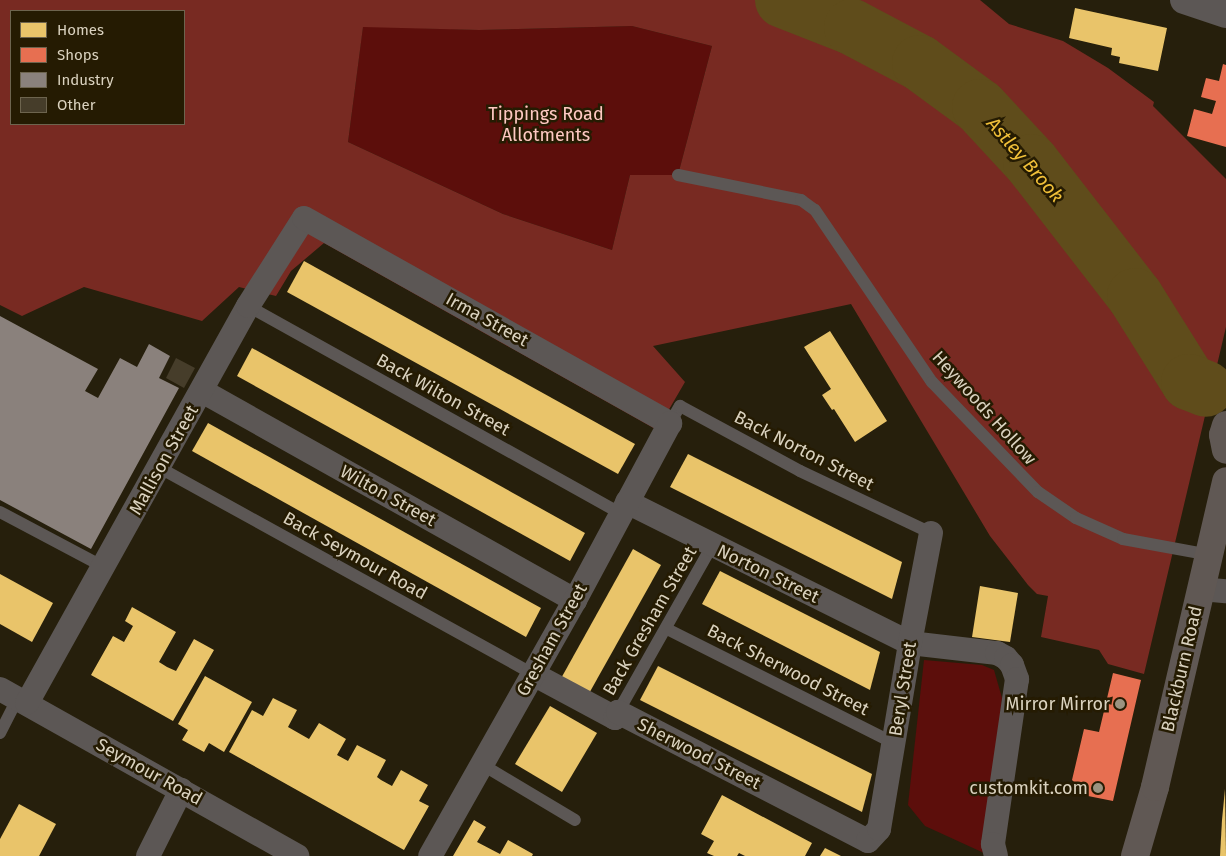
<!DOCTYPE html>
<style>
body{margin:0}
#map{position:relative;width:1226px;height:856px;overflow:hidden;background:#261f0c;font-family:"Fira Sans",sans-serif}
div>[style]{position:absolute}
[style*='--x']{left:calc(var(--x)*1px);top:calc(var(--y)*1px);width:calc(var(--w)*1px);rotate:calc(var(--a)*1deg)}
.green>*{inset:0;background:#5c0e0b}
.forest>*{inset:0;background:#782a22}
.homes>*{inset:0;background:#e9c46a}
.shops>*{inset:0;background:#e76f51}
.industry>*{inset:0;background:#8a817c}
.river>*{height:56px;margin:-28px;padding:0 28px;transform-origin:28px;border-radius:28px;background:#5f4c1b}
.building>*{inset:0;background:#463d2a}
.service>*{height:12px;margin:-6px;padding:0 6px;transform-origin:6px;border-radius:6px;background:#5c5755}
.minor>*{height:24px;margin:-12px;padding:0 12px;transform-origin:12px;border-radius:12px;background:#5c5755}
.tertiary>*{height:28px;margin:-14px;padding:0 14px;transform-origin:14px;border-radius:14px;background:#5c5755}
.trunk>*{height:28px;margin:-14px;padding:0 14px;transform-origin:14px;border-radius:14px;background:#605854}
.dots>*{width:14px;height:14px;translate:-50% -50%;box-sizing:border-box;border:2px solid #251b02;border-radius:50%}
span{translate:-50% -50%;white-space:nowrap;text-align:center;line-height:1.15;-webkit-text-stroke:5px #251b02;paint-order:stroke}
.park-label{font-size:18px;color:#fec9c2}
.street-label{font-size:18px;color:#dad2bf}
.poi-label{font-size:18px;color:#dad2bf}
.right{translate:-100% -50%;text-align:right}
.water-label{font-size:19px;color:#f1c039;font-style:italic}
.legend{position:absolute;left:10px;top:10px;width:175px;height:115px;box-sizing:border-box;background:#251b02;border:1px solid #6d644e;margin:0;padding:6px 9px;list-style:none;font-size:15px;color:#dad2bf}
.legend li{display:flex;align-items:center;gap:10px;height:25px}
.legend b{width:25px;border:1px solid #6d644e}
</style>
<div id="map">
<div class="green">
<div style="clip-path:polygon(363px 26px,479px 30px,632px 26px,712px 46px,678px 175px,630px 175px,612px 250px,503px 214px,348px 142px)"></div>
<div style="clip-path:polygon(924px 660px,982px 665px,994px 670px,1002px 698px,984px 853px,925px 826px,908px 805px)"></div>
</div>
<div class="forest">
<div style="clip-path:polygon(evenodd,0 0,980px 0,1009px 24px,1063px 41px,1108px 68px,1154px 102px,1153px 106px,1226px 179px,1226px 327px,1144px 674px,1108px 664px,1099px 650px,1041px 637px,1048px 596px,1037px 594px,1028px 585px,990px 536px,851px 304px,653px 346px,685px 382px,657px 430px,324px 243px,291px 271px,276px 296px,239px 287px,202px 321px,84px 287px,22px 316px,0 305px,0 0,11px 11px,184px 11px,184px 124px,11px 124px,11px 11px,0 0,632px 26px,712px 46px,678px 175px,630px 175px,612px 250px,503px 214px,348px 142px,363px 27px,479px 30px,632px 26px)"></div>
</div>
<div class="homes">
<div style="clip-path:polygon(1075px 8px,1167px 28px,1158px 71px,1119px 63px,1120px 57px,1111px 55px,1112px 48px,1069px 38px)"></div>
<div style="clip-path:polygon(304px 261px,635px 444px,618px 474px,287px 292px)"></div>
<div style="clip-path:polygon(830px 331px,887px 421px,855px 442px,834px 409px,832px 410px,822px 395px,831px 389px,804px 347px)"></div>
<div style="clip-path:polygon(252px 348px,585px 533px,570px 561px,237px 376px)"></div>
<div style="clip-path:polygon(208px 423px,541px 608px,526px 637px,192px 451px)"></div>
<div style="clip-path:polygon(688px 454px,902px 562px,892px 599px,670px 487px)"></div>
<div style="clip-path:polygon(633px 549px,661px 565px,587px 697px,559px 682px)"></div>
<div style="clip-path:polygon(720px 571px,880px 652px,870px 690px,702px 604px)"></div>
<div style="clip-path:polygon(0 574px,53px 603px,32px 642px,0 624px)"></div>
<div style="clip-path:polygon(980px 586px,1018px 593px,1010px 642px,972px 637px)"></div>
<div style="clip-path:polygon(132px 607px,176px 632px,159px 662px,167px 667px,176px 671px,194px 639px,214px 650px,173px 721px,91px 675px,113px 636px,124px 642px,133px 626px,125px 621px)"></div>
<div style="clip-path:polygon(658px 666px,872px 774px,862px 812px,640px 700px)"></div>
<div style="clip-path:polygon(205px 676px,252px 702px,224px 752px,209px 743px,204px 752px,182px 740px,188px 730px,178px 724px)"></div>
<div style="clip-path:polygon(273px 698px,297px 710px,288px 727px,309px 739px,319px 723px,346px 739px,337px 755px,348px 761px,357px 745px,386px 760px,377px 777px,381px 780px,392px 786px,401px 770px,428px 785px,419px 801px,429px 806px,404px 850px,229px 752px,252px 710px,263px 716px)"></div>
<div style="clip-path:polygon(550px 706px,597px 733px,562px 792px,515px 764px)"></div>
<div style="clip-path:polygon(1225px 789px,1226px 856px,1220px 856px,1222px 820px)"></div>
<div style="clip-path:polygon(722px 795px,812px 843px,805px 856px,745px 856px,739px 853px,737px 856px,714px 856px,707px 853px,714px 841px,701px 834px)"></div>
<div style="clip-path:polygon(19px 804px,56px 824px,39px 856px,0 856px,0 839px)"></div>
<div style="clip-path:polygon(474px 820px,486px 827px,477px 842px,500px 854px,508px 840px,533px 854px,532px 856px,453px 856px)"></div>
<div style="clip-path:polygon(825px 848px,841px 856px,820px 856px)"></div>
</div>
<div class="shops">
<div style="clip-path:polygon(1223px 64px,1226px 65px,1226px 147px,1187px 136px,1194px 109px,1212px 114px,1216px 101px,1201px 97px,1206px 78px,1219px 81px)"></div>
<div style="clip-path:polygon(1113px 673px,1141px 680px,1113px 801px,1088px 796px,1072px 780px,1084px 729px,1099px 732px)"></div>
</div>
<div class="industry">
<div style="clip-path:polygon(0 316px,98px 369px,85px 391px,98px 398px,120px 358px,137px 367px,149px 344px,170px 356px,159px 378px,179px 388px,91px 549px,0 500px)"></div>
</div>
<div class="river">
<div style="--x:783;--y:0;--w:74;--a:21.4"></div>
<div style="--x:852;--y:27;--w:77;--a:27.9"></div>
<div style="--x:920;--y:63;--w:74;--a:36.3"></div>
<div style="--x:980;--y:107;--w:75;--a:47.2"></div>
<div style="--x:1031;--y:162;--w:170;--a:52.2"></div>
<div style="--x:1135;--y:296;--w:102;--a:57.9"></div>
<div style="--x:1189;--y:382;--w:18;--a:22"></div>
</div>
<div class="building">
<div style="clip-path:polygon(176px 358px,195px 368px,184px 388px,166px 378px)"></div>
</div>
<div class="service">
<div style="--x:678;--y:175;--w:126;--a:11.5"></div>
<div style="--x:801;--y:200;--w:17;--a:36"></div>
<div style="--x:815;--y:210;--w:208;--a:55.8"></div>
<div style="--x:932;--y:382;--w:153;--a:46.1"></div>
<div style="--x:1038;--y:492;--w:46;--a:34.4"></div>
<div style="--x:1076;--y:518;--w:51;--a:24.1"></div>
<div style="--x:1123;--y:539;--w:88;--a:10.4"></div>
<div style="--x:248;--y:306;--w:427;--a:29.1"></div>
<div style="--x:670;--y:423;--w:20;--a:-60"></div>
<div style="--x:680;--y:406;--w:136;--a:28.4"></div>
<div style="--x:800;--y:471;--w:145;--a:25.3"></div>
<div style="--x:160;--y:468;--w:426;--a:28.9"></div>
<div style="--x:0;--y:512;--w:118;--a:27.9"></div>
<div style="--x:667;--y:629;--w:254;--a:26.7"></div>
<div style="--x:618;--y:712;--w:191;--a:-60.5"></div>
<div style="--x:0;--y:733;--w:39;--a:-63"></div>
<div style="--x:483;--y:765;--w:107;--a:30.9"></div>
</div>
<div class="minor">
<div style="--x:202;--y:391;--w:428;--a:29.3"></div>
<div style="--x:627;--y:502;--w:316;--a:26.5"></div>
<div style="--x:910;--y:643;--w:88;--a:6.6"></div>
<div style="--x:997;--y:653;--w:10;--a:29"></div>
<div style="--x:1006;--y:658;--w:9;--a:49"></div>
<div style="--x:1012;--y:665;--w:15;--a:70"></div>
<div style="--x:1017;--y:679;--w:167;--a:98.3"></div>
<div style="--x:993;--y:844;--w:12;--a:76"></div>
<div style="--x:1201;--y:589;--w:25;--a:5"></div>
<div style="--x:533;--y:674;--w:93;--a:28.2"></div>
<div style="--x:615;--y:718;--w:7;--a:-63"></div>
<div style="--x:618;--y:712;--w:281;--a:27.3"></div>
<div style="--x:868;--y:841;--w:16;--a:-47"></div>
<div style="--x:879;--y:829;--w:189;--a:-80.5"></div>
<div style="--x:910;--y:643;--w:112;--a:-79.2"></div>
<div style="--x:0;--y:689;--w:341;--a:29.3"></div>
<div style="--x:27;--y:703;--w:454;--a:-60.9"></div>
<div style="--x:248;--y:306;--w:104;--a:-57.5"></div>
<div style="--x:304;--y:218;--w:420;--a:29.3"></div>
<div style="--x:670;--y:423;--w:201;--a:118.2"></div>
<div style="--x:575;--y:600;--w:294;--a:119.5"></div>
<div style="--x:148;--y:856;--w:74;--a:-63.4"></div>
</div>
<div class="tertiary">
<div style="--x:1184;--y:0;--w:44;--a:18.4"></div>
</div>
<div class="trunk">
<div style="--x:1226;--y:425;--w:10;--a:107"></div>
<div style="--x:1223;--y:435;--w:15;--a:79"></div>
<div style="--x:1135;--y:856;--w:72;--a:-73.8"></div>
<div style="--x:1155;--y:787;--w:314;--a:-76.9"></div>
</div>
<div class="dots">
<div style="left:1120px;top:704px;background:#9b9380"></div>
<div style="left:1098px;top:788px;background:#9b9380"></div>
</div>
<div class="park-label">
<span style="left:546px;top:125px">Tippings Road<br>Allotments</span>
</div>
<div class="street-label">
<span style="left:487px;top:320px;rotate:29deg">Irma Street</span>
<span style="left:443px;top:395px;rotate:29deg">Back Wilton Street</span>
<span style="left:984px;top:408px;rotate:48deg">Heywoods Hollow</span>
<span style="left:804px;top:451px;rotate:27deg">Back Norton Street</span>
<span style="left:164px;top:460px;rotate:-61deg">Mallison Street</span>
<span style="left:388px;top:496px;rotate:29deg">Wilton Street</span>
<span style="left:355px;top:556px;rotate:29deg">Back Seymour Road</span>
<span style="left:768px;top:574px;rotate:26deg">Norton Street</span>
<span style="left:650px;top:621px;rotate:-60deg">Back Gresham Street</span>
<span style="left:552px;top:640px;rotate:-61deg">Gresham Street</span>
<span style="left:1182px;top:669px;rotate:-77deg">Blackburn Road</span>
<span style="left:788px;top:670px;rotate:27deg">Back Sherwood Street</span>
<span style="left:903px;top:689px;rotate:-81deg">Beryl Street</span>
<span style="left:699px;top:754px;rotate:27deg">Sherwood Street</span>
<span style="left:149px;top:772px;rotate:29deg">Seymour Road</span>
</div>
<div class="poi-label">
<span class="right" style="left:1110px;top:704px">Mirror Mirror</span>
<span class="right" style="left:1088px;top:788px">customkit.com</span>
</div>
<div class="water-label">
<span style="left:1025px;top:160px;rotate:49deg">Astley Brook</span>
</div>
<ul class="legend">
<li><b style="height:14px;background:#e9c46a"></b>Homes</li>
<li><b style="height:14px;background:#e76f51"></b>Shops</li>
<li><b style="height:14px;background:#8a817c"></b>Industry</li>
<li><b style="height:14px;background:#463d2a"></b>Other</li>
</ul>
</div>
